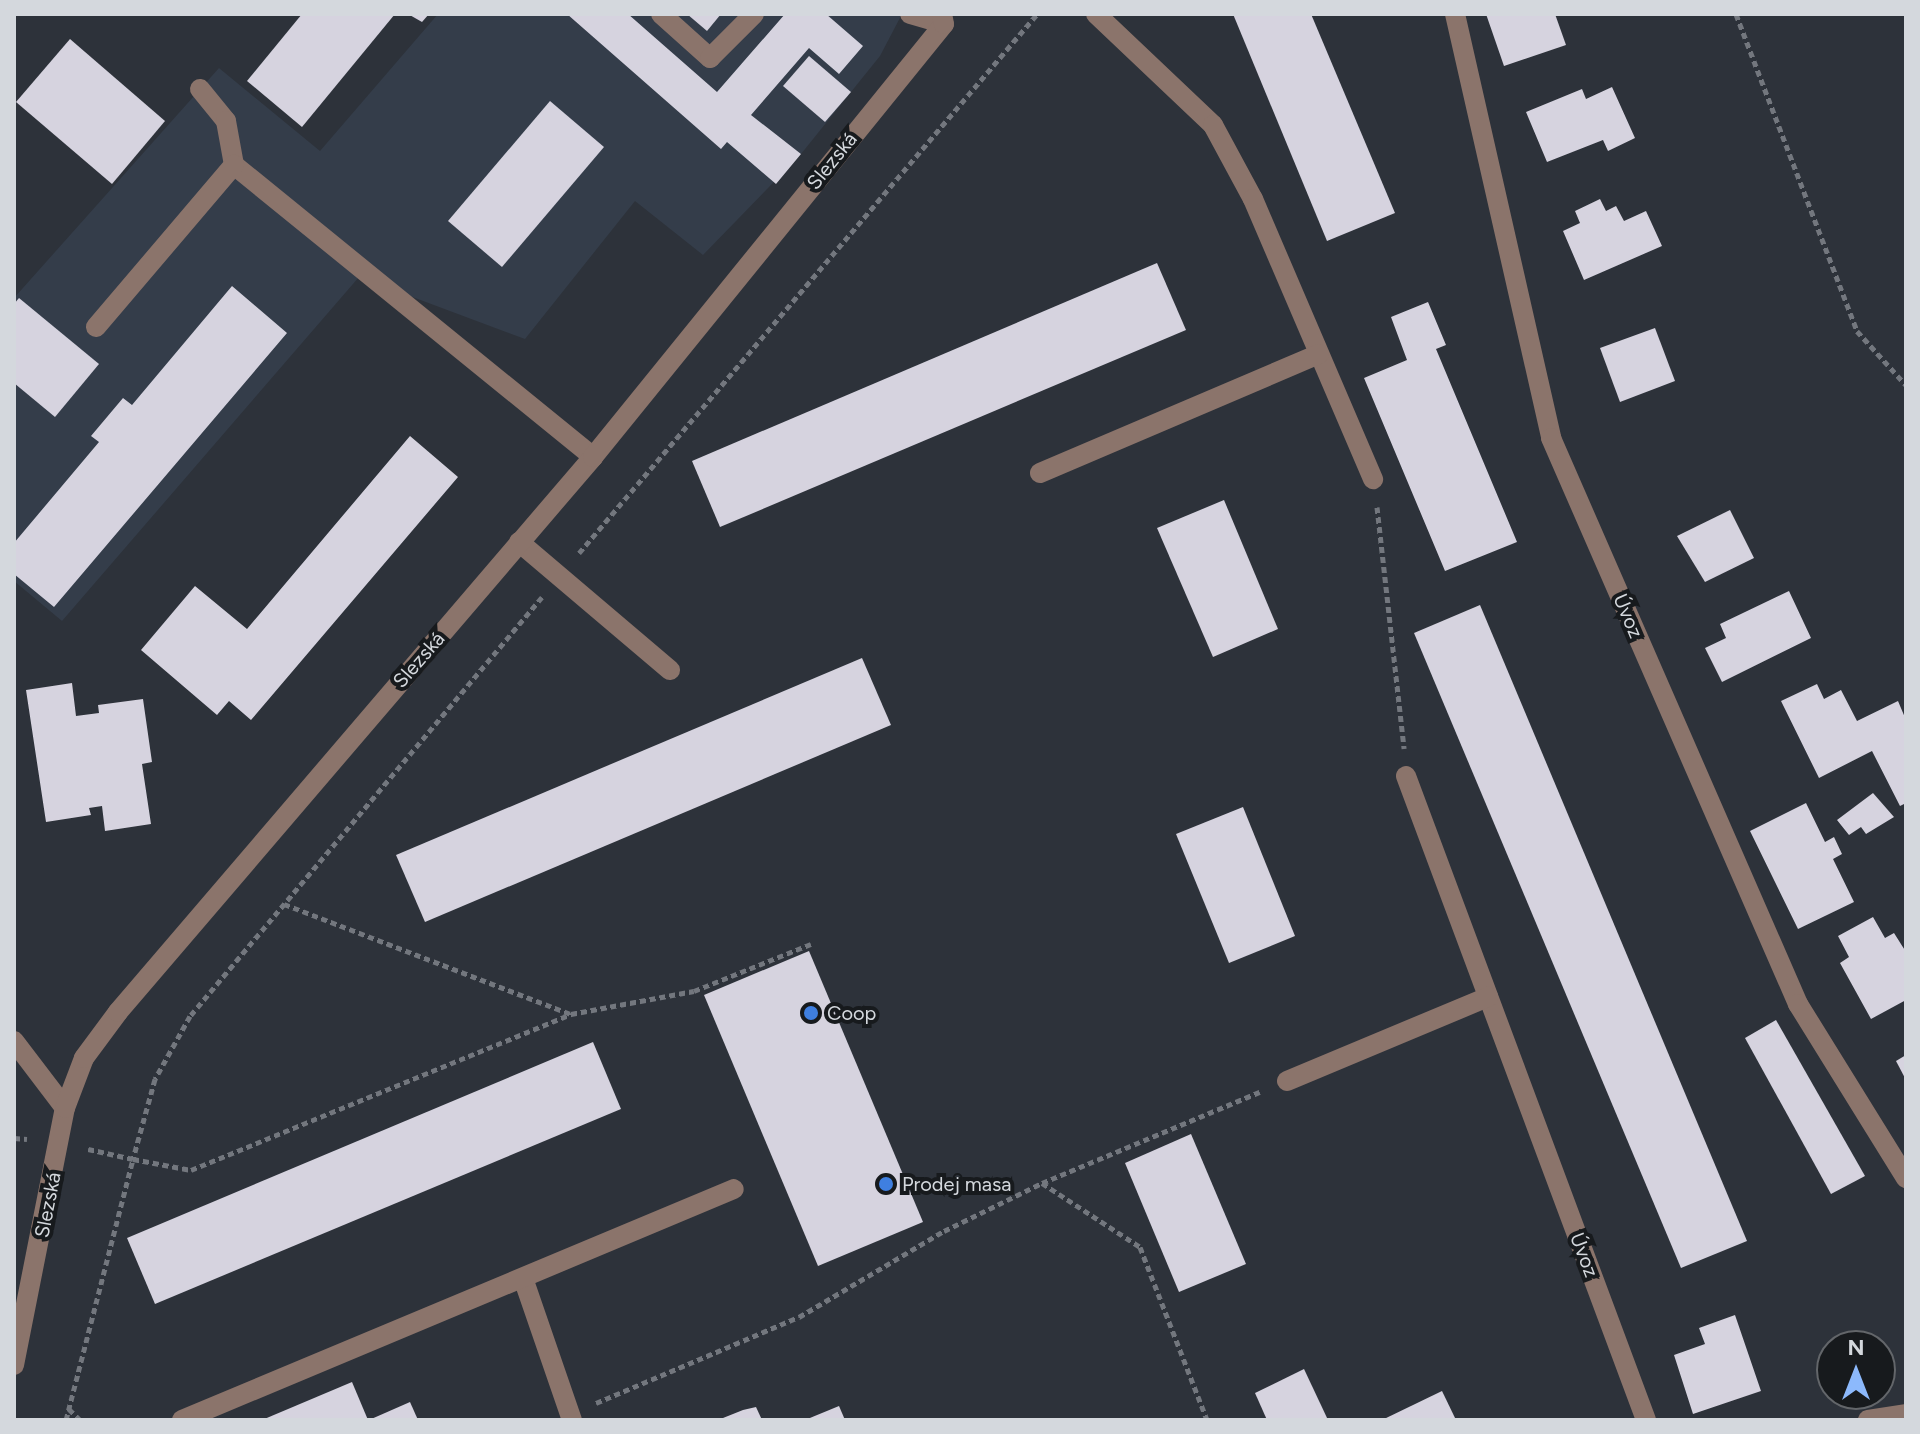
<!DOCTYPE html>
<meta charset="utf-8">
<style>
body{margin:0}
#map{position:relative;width:1920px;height:1434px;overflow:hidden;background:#2d323a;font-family:Figtree,sans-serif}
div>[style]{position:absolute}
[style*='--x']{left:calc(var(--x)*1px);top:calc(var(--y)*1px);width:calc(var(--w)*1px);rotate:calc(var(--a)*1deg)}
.built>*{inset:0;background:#343d4a}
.building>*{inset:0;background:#d6d3df}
.path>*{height:5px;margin-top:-2.5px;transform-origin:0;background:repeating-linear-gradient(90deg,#73777e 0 6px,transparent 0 10px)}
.minor>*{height:20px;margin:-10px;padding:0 10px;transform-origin:10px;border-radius:10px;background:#8b746b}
.dots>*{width:22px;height:22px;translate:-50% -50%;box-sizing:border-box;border:4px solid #171a1d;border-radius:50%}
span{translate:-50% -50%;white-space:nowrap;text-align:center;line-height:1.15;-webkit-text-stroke:8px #171a1d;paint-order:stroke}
.street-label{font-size:20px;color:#d4d8dd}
.poi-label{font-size:20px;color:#d4d8dd}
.left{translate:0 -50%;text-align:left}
.frame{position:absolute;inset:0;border:16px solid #d4d8dd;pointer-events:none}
.north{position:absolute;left:1816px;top:1330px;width:80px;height:80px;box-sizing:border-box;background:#171a1d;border:2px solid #63666a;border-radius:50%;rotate:0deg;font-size:22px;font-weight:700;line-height:32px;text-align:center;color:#d4d8dd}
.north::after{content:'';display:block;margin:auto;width:28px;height:36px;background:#8cb9fc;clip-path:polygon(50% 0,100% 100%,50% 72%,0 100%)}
</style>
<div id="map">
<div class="built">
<div style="clip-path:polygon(438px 14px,902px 14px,880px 56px,801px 154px,703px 255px,635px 201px,525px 339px,359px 277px,62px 621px,14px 581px,14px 298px,219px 68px,320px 151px)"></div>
</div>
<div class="building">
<div style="clip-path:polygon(302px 14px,395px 14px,302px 127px,247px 81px)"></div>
<div style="clip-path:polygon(408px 14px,429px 14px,422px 22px)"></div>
<div style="clip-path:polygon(567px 14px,628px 14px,717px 92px,785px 14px,826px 14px,863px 46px,839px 74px,809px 48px,751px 115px,801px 154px,776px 184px,727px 142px,721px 149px)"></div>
<div style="clip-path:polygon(687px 14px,721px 14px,707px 31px)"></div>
<div style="clip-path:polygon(1233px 14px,1311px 14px,1395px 213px,1327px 241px)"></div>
<div style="clip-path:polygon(1486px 14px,1555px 14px,1566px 45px,1504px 66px)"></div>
<div style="clip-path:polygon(70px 39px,165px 121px,112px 184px,16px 102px)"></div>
<div style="clip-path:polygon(809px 56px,851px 92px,825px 122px,783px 86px)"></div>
<div style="clip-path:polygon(1612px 87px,1635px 138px,1608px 151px,1603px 140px,1547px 162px,1526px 112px,1582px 89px,1586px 99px)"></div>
<div style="clip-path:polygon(550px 101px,604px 147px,502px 267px,448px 221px)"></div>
<div style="clip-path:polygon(1600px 199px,1606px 211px,1616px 206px,1624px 221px,1646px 211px,1662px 246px,1584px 280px,1563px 231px,1580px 223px,1575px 211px)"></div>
<div style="clip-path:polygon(1157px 263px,1186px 330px,720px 527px,692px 461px)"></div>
<div style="clip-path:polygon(232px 286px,287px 333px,54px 607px,14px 574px,14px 543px,99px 442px,91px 436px,123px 398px,132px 405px)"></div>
<div style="clip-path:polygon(19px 298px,99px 364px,55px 417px,14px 383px,14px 304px)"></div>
<div style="clip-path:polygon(1428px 302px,1446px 345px,1436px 349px,1517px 542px,1445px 571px,1364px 378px,1407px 360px,1391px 317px)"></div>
<div style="clip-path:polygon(1655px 328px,1675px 381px,1620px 402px,1600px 348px)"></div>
<div style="clip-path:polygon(410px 436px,458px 477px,251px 720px,229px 701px,217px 715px,141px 650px,195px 586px,247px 629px)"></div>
<div style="clip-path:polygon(1224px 500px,1278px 629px,1213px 657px,1157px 528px)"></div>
<div style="clip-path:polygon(1730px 510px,1754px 558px,1705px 582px,1677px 536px)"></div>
<div style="clip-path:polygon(1789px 591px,1811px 638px,1722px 682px,1705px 648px,1726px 638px,1720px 624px)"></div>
<div style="clip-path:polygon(1480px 605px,1747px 1241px,1681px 1268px,1414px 633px)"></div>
<div style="clip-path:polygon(862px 658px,891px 725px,425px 922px,396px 855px)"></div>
<div style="clip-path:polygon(72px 683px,76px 716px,99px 713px,98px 705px,143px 699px,152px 762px,142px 764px,151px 824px,105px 831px,102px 806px,89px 808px,91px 815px,46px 822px,26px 690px)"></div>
<div style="clip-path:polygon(1817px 684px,1824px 699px,1841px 690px,1857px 721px,1898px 701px,1906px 720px,1906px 803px,1900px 806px,1872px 751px,1819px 778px,1781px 701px)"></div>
<div style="clip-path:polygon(1873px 793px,1894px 817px,1866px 834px,1861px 827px,1849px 835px,1837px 820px)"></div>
<div style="clip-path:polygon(1806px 803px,1825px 842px,1834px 837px,1842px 854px,1833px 859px,1854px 902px,1798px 929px,1750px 831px)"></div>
<div style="clip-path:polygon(1243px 807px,1295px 936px,1229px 963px,1176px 834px)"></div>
<div style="clip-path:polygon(1873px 917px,1885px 938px,1894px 933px,1906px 952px,1906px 1000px,1871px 1019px,1840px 963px,1849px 957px,1838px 936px)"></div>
<div style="clip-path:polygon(809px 951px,923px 1222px,818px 1266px,704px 995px)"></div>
<div style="clip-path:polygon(1776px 1020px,1865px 1176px,1831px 1194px,1745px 1038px)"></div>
<div style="clip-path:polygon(593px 1042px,621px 1109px,155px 1304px,127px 1238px)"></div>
<div style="clip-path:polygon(1906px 1055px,1906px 1080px,1896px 1061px)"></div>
<div style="clip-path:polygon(1191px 1134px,1246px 1264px,1179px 1292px,1125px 1163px)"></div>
<div style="clip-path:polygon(1735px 1315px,1761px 1391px,1693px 1414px,1674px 1355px,1705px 1344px,1699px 1328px)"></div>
<div style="clip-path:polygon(1304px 1369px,1328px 1420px,1267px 1420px,1255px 1393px)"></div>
<div style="clip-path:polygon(352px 1382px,368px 1420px,262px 1420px)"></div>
<div style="clip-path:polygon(1442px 1391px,1456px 1420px,1382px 1420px)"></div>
<div style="clip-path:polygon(410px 1402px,418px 1420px,369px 1420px)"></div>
<div style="clip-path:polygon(839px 1406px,845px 1420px,805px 1420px)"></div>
<div style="clip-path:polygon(756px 1407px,762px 1420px,718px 1420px,743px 1410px)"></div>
</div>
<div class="path">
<div style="--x:1736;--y:14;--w:339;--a:69.1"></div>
<div style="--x:1857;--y:331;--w:73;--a:47.8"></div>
<div style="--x:1377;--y:507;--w:243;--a:83.6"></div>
<div style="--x:579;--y:553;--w:707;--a:-49.64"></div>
<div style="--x:542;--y:597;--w:547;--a:130.03"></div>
<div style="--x:190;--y:1016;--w:72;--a:119.1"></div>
<div style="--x:155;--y:1079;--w:83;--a:105.4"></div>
<div style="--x:133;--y:1159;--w:59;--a:10.7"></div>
<div style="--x:191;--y:1170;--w:411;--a:-22.3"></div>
<div style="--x:571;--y:1014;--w:125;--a:-10.6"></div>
<div style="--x:694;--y:991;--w:126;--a:-21.9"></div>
<div style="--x:284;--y:904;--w:307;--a:21"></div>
<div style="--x:14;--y:1138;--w:13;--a:4"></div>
<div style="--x:1042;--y:1183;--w:117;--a:33.1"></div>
<div style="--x:1140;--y:1247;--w:186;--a:68.8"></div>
<div style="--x:596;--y:1403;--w:220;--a:-23"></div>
<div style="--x:799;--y:1317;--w:169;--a:-30.7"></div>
<div style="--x:944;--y:1231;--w:109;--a:-26.1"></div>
<div style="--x:1042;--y:1183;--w:236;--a:-22.7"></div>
<div style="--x:69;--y:1409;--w:16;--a:45"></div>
<div style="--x:66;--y:1420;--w:269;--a:-75.6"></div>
<div style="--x:133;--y:1159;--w:46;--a:-167.5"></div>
</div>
<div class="minor">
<div style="--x:661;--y:14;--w:66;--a:41.9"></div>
<div style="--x:710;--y:58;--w:62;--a:-45"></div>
<div style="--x:910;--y:14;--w:35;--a:16"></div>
<div style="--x:1096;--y:14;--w:161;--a:43.5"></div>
<div style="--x:1213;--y:125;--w:84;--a:61.6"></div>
<div style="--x:1253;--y:199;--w:305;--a:66.8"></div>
<div style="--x:1455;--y:14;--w:435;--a:77.2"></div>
<div style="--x:1551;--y:438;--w:618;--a:66.42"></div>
<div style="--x:1798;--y:1004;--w:205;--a:58.2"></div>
<div style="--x:200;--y:89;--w:41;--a:50.9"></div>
<div style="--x:226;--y:121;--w:45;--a:79.7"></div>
<div style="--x:234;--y:165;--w:463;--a:39.1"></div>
<div style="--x:96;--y:327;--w:213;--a:-49.6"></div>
<div style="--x:1040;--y:473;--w:303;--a:-23.1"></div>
<div style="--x:519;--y:542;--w:198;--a:40.3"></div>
<div style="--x:1406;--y:776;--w:687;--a:69.56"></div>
<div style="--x:14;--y:1041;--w:84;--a:52.7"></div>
<div style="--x:1287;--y:1081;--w:218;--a:-22.7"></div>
<div style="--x:523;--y:1278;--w:150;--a:71"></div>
<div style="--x:14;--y:1365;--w:262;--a:-78.8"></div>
<div style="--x:65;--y:1108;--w:53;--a:-69.2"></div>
<div style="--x:84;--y:1058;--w:57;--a:-53.5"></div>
<div style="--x:118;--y:1012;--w:731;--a:-49.44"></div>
<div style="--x:593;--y:457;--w:557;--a:-50.97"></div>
<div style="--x:944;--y:24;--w:10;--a:-101"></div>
<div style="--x:182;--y:1420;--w:598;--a:-22.71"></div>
<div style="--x:1868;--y:1420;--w:38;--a:-9"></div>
</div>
<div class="dots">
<div style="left:811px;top:1013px;background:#3f7fe0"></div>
<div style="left:886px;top:1184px;background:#3f7fe0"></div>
</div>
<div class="street-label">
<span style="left:832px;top:161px;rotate:-51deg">Slezská</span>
<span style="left:1628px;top:616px;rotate:67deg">Úvoz</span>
<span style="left:419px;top:660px;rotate:-49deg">Slezská</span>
<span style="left:48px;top:1205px;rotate:-79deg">Slezská</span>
<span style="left:1584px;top:1255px;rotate:69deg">Úvoz</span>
</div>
<div class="poi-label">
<span class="left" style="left:827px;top:1013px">Coop</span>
<span class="left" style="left:902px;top:1184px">Prodej masa</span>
</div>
<div class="frame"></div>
<div class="north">N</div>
</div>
